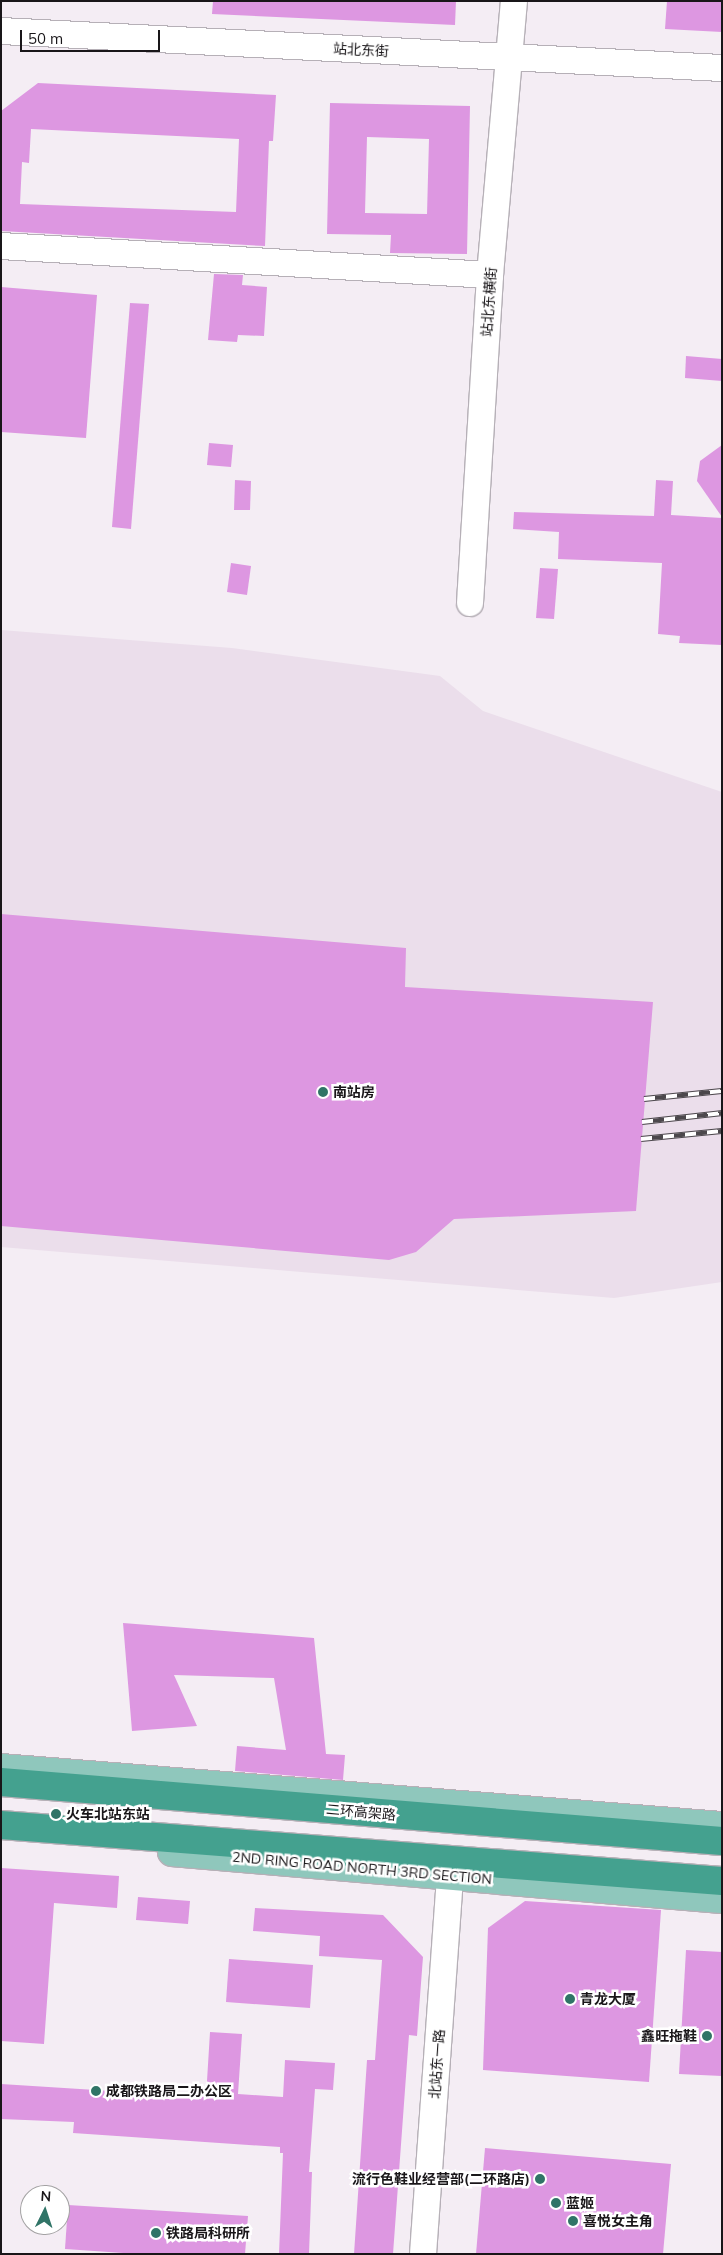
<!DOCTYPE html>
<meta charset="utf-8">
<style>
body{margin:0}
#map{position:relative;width:723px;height:2255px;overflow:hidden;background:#f4edf4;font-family:Mulish,"Noto Sans SC",sans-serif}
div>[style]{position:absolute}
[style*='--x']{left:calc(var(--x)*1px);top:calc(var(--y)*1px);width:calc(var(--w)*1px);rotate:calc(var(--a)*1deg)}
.built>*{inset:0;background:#ebdeeb}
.building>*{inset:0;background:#dd97e1}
.roads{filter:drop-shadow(1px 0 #b6b0b7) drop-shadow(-1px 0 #b6b0b7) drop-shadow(0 1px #b6b0b7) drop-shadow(0 -1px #b6b0b7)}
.minor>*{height:26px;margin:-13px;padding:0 13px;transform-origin:13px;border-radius:13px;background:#fff}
.major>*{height:28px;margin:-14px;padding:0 14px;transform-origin:14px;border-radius:14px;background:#8fc7bc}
.highway>*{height:28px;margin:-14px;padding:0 14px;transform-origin:14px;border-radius:14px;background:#44a18f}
.rail>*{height:5.5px;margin-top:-2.75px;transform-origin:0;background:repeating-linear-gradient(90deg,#fff 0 11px,#4c484c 0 22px);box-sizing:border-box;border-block:1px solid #4c484c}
.dots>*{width:14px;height:14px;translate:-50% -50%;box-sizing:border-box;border:2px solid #fff;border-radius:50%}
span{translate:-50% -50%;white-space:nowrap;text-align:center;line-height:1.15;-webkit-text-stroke:5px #fff;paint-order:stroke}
.street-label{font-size:14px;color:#191619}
.poi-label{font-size:14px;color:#191619;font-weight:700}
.left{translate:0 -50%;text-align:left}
.right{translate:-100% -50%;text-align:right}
.frame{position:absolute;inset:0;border:2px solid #191619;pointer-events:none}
.north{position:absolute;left:20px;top:2185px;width:50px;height:50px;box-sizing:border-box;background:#fff;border:1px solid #a3a2a3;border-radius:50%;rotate:4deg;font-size:14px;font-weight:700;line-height:20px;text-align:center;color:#191619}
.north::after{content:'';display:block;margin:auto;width:18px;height:22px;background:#307467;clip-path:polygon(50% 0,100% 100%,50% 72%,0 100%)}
.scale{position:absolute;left:20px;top:30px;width:140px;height:22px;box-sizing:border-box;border:2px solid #191619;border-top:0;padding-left:6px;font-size:15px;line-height:18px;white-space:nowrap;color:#191619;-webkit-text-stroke:4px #fff;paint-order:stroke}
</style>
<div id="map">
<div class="built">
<div style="clip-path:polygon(1px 630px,232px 648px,440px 676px,483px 711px,722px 792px,722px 1282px,614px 1298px,1px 1247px)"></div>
</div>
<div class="building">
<div style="clip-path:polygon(213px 1px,456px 1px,455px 25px,212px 14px)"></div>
<div style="clip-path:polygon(667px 1px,722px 1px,722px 32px,665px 29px)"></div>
<div style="clip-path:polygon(evenodd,38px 83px,276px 95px,273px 141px,269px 141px,265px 246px,1px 231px,1px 111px,38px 83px,31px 129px,239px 139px,236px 212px,20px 204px,22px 162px,29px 163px,31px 129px)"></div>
<div style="clip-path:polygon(evenodd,330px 103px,470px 106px,467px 254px,390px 253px,391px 235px,327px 234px,330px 103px,367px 137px,429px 139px,427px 214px,365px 213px,367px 137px)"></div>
<div style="clip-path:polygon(214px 274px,243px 275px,242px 285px,267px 287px,264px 336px,238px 335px,237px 342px,208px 340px)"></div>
<div style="clip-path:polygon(1px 287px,97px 295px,86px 438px,1px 432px)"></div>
<div style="clip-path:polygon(130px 303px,149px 304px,131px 529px,112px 527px)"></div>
<div style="clip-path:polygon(686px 356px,722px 359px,722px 381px,685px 378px)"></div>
<div style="clip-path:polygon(209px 443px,233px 445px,231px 467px,207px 465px)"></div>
<div style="clip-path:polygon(722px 445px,722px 517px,697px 481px,700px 461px)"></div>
<div style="clip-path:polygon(235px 480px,251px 481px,250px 510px,234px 510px)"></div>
<div style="clip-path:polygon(656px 480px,673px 481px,671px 515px,722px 518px,722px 645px,679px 643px,680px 636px,658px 634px,662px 563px,558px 559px,559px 532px,513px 529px,514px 512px,654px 516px)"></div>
<div style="clip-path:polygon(231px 563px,251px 566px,247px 595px,227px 592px)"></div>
<div style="clip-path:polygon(540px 568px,558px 569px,554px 619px,536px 618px)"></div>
<div style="clip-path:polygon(1px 914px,406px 948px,405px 987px,653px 1002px,636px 1211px,454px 1219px,416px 1252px,389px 1260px,1px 1226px)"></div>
<div style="clip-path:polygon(123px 1623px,314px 1638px,326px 1754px,345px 1755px,343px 1780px,235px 1771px,237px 1746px,286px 1750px,274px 1678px,174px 1675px,197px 1726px,132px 1731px)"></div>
<div style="clip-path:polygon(1px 1868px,119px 1876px,117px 1908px,54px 1903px,44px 2044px,1px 2041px)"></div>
<div style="clip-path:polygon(138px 1897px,190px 1901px,188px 1924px,136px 1920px)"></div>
<div style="clip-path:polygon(525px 1901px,661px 1910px,649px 2082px,483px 2070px,488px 1928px)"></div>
<div style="clip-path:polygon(255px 1908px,383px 1915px,423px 1957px,417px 2036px,409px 2035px,393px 2254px,354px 2254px,367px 2060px,375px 2060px,382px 1960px,319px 1956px,320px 1936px,253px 1931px)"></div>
<div style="clip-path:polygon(686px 1950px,722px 1952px,722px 2076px,679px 2074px)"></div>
<div style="clip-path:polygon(229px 1959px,313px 1965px,310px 2008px,226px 2002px)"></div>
<div style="clip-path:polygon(210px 2032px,242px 2034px,238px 2094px,283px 2097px,285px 2060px,335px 2063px,333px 2090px,315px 2089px,309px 2172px,312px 2172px,309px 2254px,279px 2254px,283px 2153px,280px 2153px,280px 2147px,73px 2133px,74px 2122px,1px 2119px,1px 2084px,206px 2097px)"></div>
<div style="clip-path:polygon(485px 2148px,671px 2164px,663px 2254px,476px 2254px)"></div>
<div style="clip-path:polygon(68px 2205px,248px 2216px,245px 2254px,138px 2254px,65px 2249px)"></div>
</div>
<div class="roads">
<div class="minor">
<div style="--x:1;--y:31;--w:722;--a:2.94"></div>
<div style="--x:1;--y:246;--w:490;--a:3.4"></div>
<div style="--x:470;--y:603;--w:329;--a:-86.5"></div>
<div style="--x:490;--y:275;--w:275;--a:-85"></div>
<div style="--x:423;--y:2254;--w:380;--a:-85.9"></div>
</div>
<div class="major">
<div style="--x:1;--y:1768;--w:723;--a:4.6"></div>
<div style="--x:172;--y:1852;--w:552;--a:4.88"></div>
</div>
<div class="highway">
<div style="--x:1;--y:1782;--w:723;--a:4.68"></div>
<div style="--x:1;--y:1825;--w:723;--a:4.44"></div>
</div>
</div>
<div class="rail">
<div style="--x:644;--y:1099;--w:78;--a:-5.9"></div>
<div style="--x:642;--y:1122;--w:81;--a:-6.4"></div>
<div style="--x:641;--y:1139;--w:81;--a:-5.6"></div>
</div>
<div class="dots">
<div style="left:323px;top:1092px;background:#307467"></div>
<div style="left:56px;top:1814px;background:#307467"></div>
<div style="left:570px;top:1999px;background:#307467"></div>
<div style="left:707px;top:2036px;background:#307467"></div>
<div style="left:96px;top:2091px;background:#307467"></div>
<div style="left:540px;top:2179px;background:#307467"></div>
<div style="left:556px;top:2203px;background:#307467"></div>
<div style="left:573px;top:2221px;background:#307467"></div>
<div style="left:156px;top:2233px;background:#307467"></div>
</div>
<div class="street-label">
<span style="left:361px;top:50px;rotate:3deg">站北东街</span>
<span style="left:489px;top:302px;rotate:-86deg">站北东横街</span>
<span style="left:361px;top:1812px;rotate:5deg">二环高架路</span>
<span style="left:362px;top:1868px;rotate:5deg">2ND RING ROAD NORTH 3RD SECTION</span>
<span style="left:437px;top:2064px;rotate:-86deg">北站东一路</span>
</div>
<div class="poi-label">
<span class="left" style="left:333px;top:1092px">南站房</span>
<span class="left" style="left:66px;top:1814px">火车北站东站</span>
<span class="left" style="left:580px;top:1999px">青龙大厦</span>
<span class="right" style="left:697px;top:2036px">鑫旺拖鞋</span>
<span class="left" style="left:106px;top:2091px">成都铁路局二办公区</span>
<span class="right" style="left:530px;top:2179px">流行色鞋业经营部(二环路店)</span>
<span class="left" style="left:566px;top:2203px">蓝姬</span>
<span class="left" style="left:583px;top:2221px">喜悦女主角</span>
<span class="left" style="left:166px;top:2233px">铁路局科研所</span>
</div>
<div class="frame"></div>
<div class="north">N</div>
<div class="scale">50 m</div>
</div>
